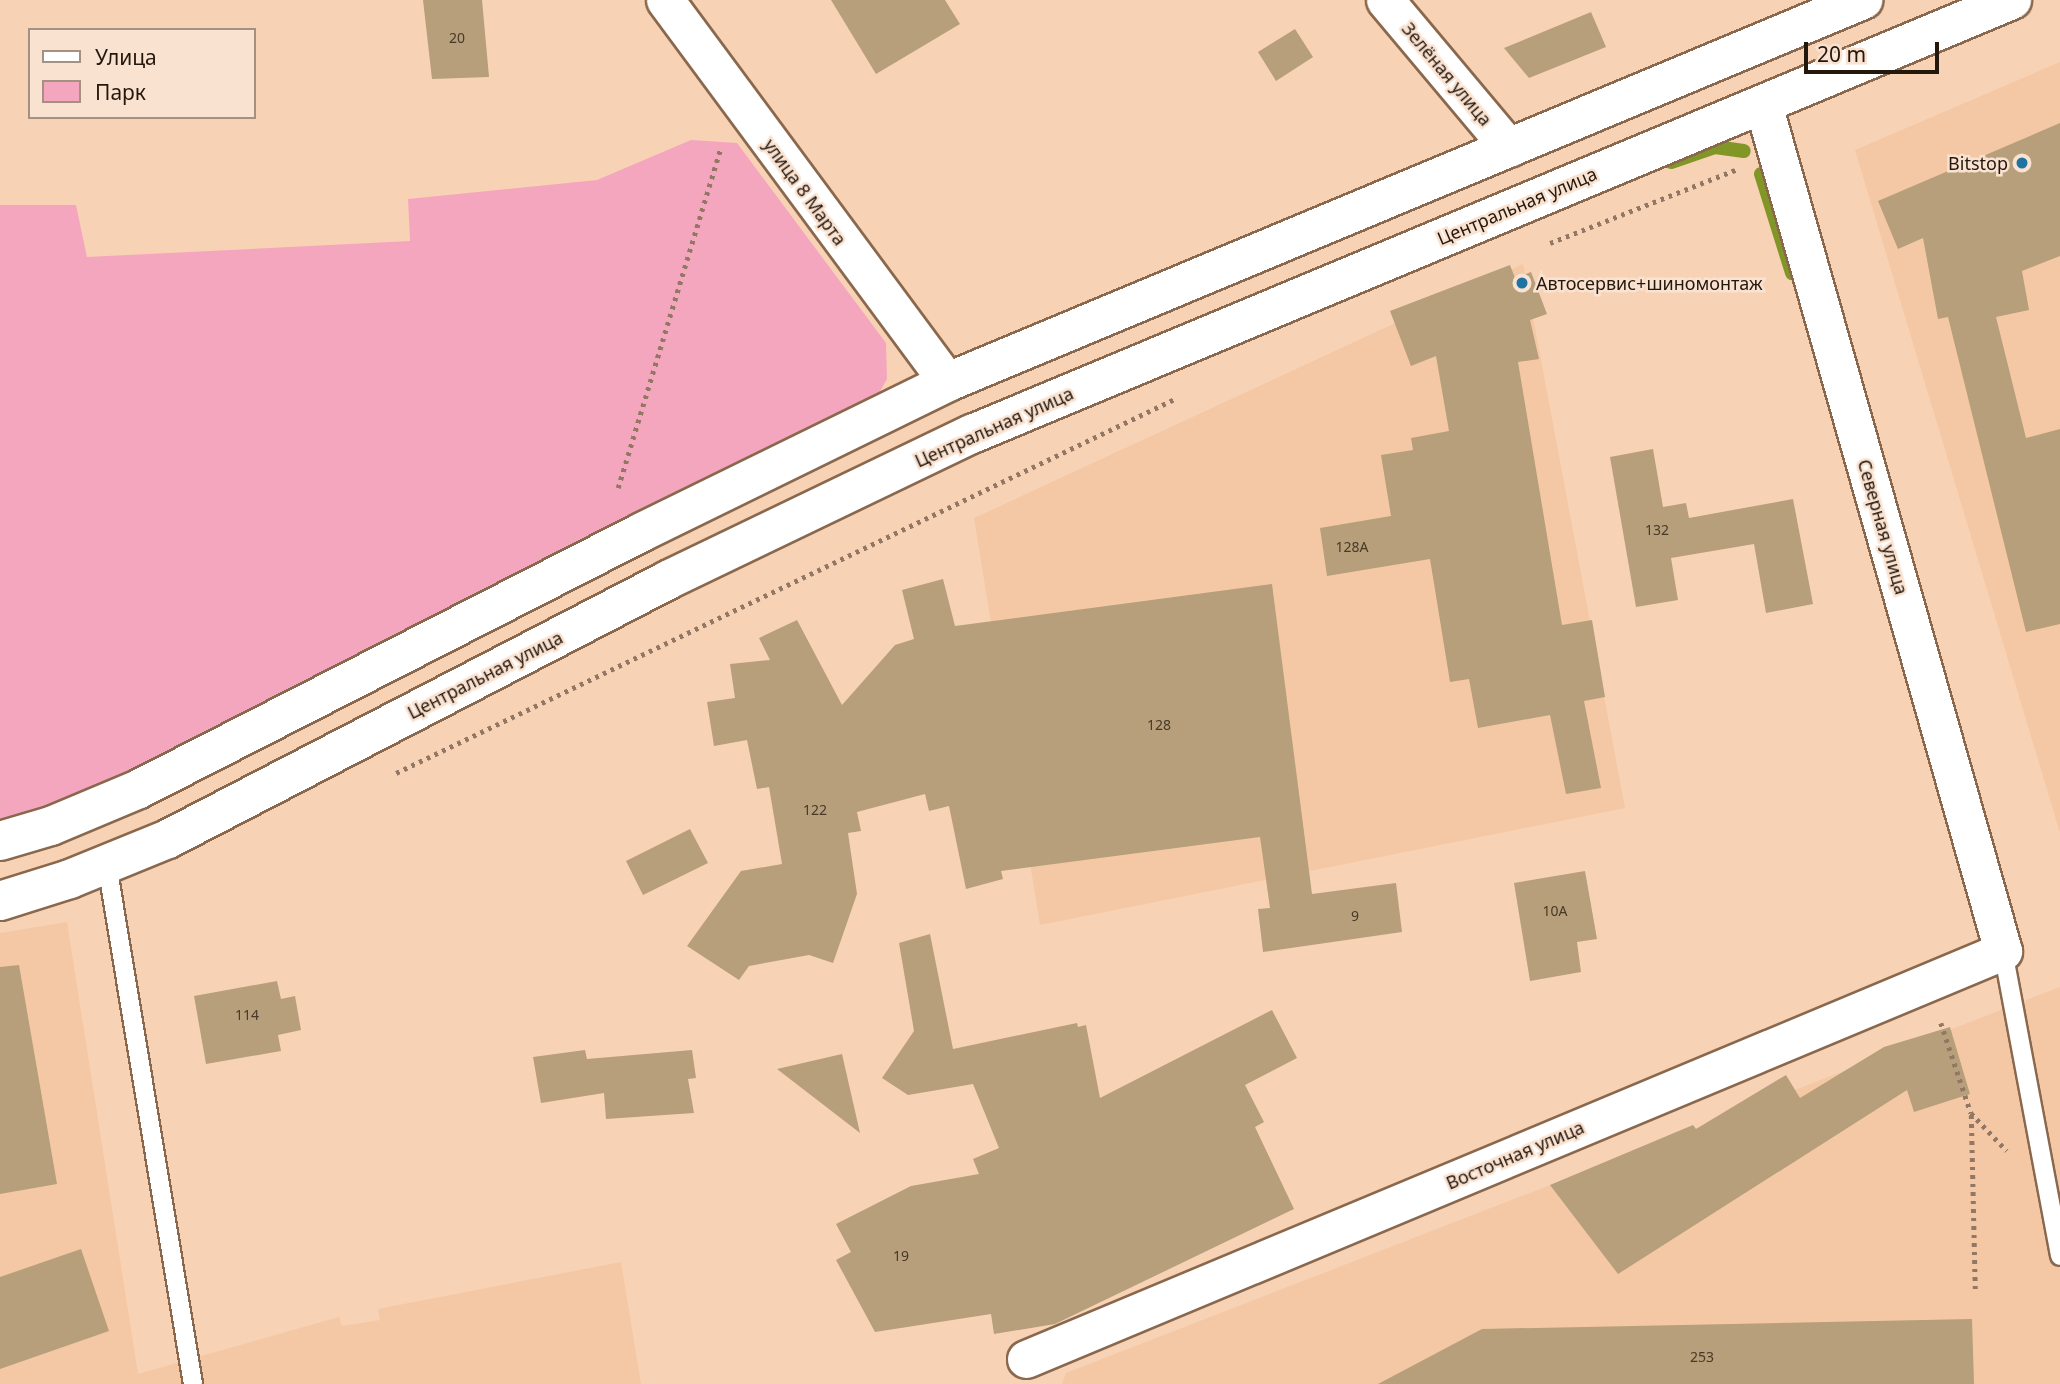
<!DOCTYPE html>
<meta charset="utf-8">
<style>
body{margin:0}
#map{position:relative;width:2060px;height:1384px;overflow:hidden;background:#f8d2b5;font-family:"Noto Sans",sans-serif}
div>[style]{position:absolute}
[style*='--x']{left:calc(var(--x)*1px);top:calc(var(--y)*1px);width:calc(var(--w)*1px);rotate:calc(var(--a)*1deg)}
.built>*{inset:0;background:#f4c8a5}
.green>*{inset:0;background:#f5a6bf}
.stream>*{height:14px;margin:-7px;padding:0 7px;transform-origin:7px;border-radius:7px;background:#829627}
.building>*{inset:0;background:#b69f7a}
.path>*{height:4.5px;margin-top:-2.25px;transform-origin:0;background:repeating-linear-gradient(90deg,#927864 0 3.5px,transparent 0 8.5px)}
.roads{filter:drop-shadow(2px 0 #89684d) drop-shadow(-2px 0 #89684d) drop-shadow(0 2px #89684d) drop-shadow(0 -2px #89684d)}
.service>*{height:18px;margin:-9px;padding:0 9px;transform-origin:9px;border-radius:9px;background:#fff}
.minor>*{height:37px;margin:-18.5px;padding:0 18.5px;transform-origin:18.5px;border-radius:18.5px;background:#fff}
.secondary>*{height:38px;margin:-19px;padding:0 19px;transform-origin:19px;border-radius:19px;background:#fff}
.dots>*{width:19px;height:19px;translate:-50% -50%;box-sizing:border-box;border:4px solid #fae2d1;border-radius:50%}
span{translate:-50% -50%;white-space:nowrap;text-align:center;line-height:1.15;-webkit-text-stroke:5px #fae2d1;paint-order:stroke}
.number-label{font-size:14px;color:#483928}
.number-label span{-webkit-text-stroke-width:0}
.street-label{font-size:18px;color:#24170c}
.poi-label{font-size:18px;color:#24170c}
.right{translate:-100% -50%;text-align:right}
.left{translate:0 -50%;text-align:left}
.legend{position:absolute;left:28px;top:28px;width:228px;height:91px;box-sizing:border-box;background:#fae2d1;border:2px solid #a49182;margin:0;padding:9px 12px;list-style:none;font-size:21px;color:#24170c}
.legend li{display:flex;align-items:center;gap:14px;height:35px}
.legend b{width:35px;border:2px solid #a49182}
.scale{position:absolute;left:1804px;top:42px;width:135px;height:32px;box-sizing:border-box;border:4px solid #24170c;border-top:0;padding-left:9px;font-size:21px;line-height:24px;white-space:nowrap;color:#24170c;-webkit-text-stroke:5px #fae2d1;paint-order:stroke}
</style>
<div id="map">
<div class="built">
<div style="clip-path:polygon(2060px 62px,2060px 833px,1855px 150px)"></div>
<div style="clip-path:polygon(1523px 264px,1625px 808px,1040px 925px,974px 518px)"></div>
<div style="clip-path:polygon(67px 922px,138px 1374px,339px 1317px,342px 1326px,380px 1320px,378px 1309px,621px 1262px,641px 1384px,0 1384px,0 933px)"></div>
<div style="clip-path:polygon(2060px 987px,2060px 1384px,1062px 1384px,1066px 1373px)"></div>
</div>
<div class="green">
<div style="clip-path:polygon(691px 140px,737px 143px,886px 343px,887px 379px,871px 407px,134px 778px,0 829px,0 205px,76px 205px,87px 257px,410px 241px,408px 199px,597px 180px)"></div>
</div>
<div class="stream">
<div style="--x:1671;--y:162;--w:46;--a:-18.8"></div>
<div style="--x:1715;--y:147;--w:29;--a:8"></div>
<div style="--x:1761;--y:174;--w:104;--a:72.6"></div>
</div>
<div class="building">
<div style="clip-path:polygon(423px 0,482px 0,489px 77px,432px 79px)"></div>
<div style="clip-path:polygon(831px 0,945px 0,960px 24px,876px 74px)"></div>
<div style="clip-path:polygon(1591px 12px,1606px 47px,1529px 78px,1504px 48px)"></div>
<div style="clip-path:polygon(1295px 29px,1313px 57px,1276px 81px,1258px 52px)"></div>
<div style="clip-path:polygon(2060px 123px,2060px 256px,2022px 271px,2029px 310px,1996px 317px,2026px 438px,2060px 429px,2060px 624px,2026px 632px,1948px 317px,1938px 319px,1923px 238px,1898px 249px,1878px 201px)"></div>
<div style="clip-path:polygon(1510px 265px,1515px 278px,1531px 272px,1547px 314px,1530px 320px,1539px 359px,1518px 362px,1562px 625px,1592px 620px,1605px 697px,1584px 701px,1601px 788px,1566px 794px,1550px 715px,1478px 728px,1469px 679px,1450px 682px,1430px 559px,1327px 576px,1320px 528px,1391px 516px,1381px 455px,1413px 450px,1411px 438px,1449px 431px,1436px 356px,1411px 366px,1390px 311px)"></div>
<div style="clip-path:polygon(1653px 449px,1663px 507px,1686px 503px,1689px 518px,1793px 499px,1813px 604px,1766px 613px,1754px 544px,1671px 558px,1678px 600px,1636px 607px,1610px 457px)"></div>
<div style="clip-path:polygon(943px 579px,955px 626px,1272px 584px,1312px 894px,1396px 883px,1402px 932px,1263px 952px,1258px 909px,1270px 908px,1260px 837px,1001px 871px,1003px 879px,966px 889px,949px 806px,929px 811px,925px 794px,857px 812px,861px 831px,848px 833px,857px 894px,833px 963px,809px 955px,749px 966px,739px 980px,687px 946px,741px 871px,782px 864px,769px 787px,757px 789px,747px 740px,714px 746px,707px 702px,735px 698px,730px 664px,770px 660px,759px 638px,797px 620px,842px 705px,895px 645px,914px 639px,902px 590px)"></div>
<div style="clip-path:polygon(690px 829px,708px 863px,643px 895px,626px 861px)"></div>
<div style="clip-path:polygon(1585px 871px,1597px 939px,1577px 942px,1581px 972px,1530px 981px,1514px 883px)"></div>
<div style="clip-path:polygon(930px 934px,953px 1049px,1077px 1023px,1078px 1027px,1086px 1025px,1100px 1098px,1272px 1010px,1297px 1058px,1245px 1085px,1264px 1122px,1255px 1127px,1294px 1209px,1055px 1324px,994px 1334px,991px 1314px,875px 1332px,836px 1260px,851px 1252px,836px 1224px,911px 1186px,979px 1174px,973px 1159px,999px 1148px,973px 1084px,908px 1095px,882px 1078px,914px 1031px,899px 943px)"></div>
<div style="clip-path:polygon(19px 965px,57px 1184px,0 1194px,0 967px)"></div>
<div style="clip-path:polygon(277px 981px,281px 999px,295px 996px,301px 1030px,278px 1035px,281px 1051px,206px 1064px,194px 996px)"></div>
<div style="clip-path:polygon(1950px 1027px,1970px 1094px,1914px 1112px,1907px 1090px,1618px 1274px,1550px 1185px,1693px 1125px,1696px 1129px,1786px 1075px,1800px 1098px,1884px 1047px)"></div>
<div style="clip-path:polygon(585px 1050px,587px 1059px,692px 1050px,696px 1078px,688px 1079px,694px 1113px,606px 1119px,604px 1093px,541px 1103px,533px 1057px)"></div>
<div style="clip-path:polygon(842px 1054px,860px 1133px,777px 1069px)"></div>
<div style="clip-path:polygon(81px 1249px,109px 1331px,0 1369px,0 1277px)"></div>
<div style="clip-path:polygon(1972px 1319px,1974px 1384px,1378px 1384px,1482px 1329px)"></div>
</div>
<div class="path">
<div style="--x:1550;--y:243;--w:202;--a:-21.5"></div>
<div style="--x:618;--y:488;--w:356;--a:-73.2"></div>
<div style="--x:396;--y:773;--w:866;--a:-25.65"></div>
<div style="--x:1941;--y:1023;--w:95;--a:71.6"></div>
<div style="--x:1975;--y:1289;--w:176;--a:-91.3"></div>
<div style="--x:1971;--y:1113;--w:52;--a:46.5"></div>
</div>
<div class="roads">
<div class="service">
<div style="--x:107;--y:865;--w:526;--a:80.59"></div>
<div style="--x:2003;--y:951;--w:310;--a:79.4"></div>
</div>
<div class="minor">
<div style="--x:665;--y:0;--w:475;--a:53.5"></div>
<div style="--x:1385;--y:0;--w:193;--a:50"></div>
<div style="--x:1026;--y:1359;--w:1059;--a:-22.67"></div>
<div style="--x:2003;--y:951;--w:880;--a:-105.82"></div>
</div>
<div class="secondary">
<div style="--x:0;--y:841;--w:53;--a:-16.4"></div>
<div style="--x:51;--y:826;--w:95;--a:-22.8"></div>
<div style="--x:139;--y:789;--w:565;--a:-27.06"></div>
<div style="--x:642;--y:532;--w:341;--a:-26.1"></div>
<div style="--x:948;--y:382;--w:992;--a:-22.66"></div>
<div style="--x:0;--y:901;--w:73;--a:-17.4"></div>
<div style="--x:70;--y:879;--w:106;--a:-22.2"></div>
<div style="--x:168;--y:839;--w:563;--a:-27.38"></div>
<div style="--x:668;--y:580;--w:337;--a:-25.7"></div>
<div style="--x:972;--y:434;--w:1127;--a:-22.65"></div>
</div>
</div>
<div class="dots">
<div style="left:2022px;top:163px;background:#1e73a3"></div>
<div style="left:1522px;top:283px;background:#1e73a3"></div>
</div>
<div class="number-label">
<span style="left:457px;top:38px">20</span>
<span style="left:1657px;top:530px">132</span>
<span style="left:1352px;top:547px">128А</span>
<span style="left:1159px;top:725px">128</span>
<span style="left:815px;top:810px">122</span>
<span style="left:1555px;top:911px">10А</span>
<span style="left:1355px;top:916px">9</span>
<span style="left:247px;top:1015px">114</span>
<span style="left:901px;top:1256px">19</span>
<span style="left:1702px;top:1357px">253</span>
</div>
<div class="street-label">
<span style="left:1447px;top:74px;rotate:50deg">Зелёная улица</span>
<span style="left:805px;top:192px;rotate:54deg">улица 8 Марта</span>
<span style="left:1517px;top:206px;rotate:-23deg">Центральная улица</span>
<span style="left:994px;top:427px;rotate:-24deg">Центральная улица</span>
<span style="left:1883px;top:527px;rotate:74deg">Северная улица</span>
<span style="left:485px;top:675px;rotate:-27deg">Центральная улица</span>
<span style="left:1515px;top:1155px;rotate:-23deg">Восточная улица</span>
</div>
<div class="poi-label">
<span class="right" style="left:2008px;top:163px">Bitstop</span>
<span class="left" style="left:1536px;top:283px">Автосервис+шиномонтаж</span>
</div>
<ul class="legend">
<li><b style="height:9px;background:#fff"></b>Улица</li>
<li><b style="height:19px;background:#f5a6bf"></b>Парк</li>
</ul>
<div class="scale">20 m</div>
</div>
